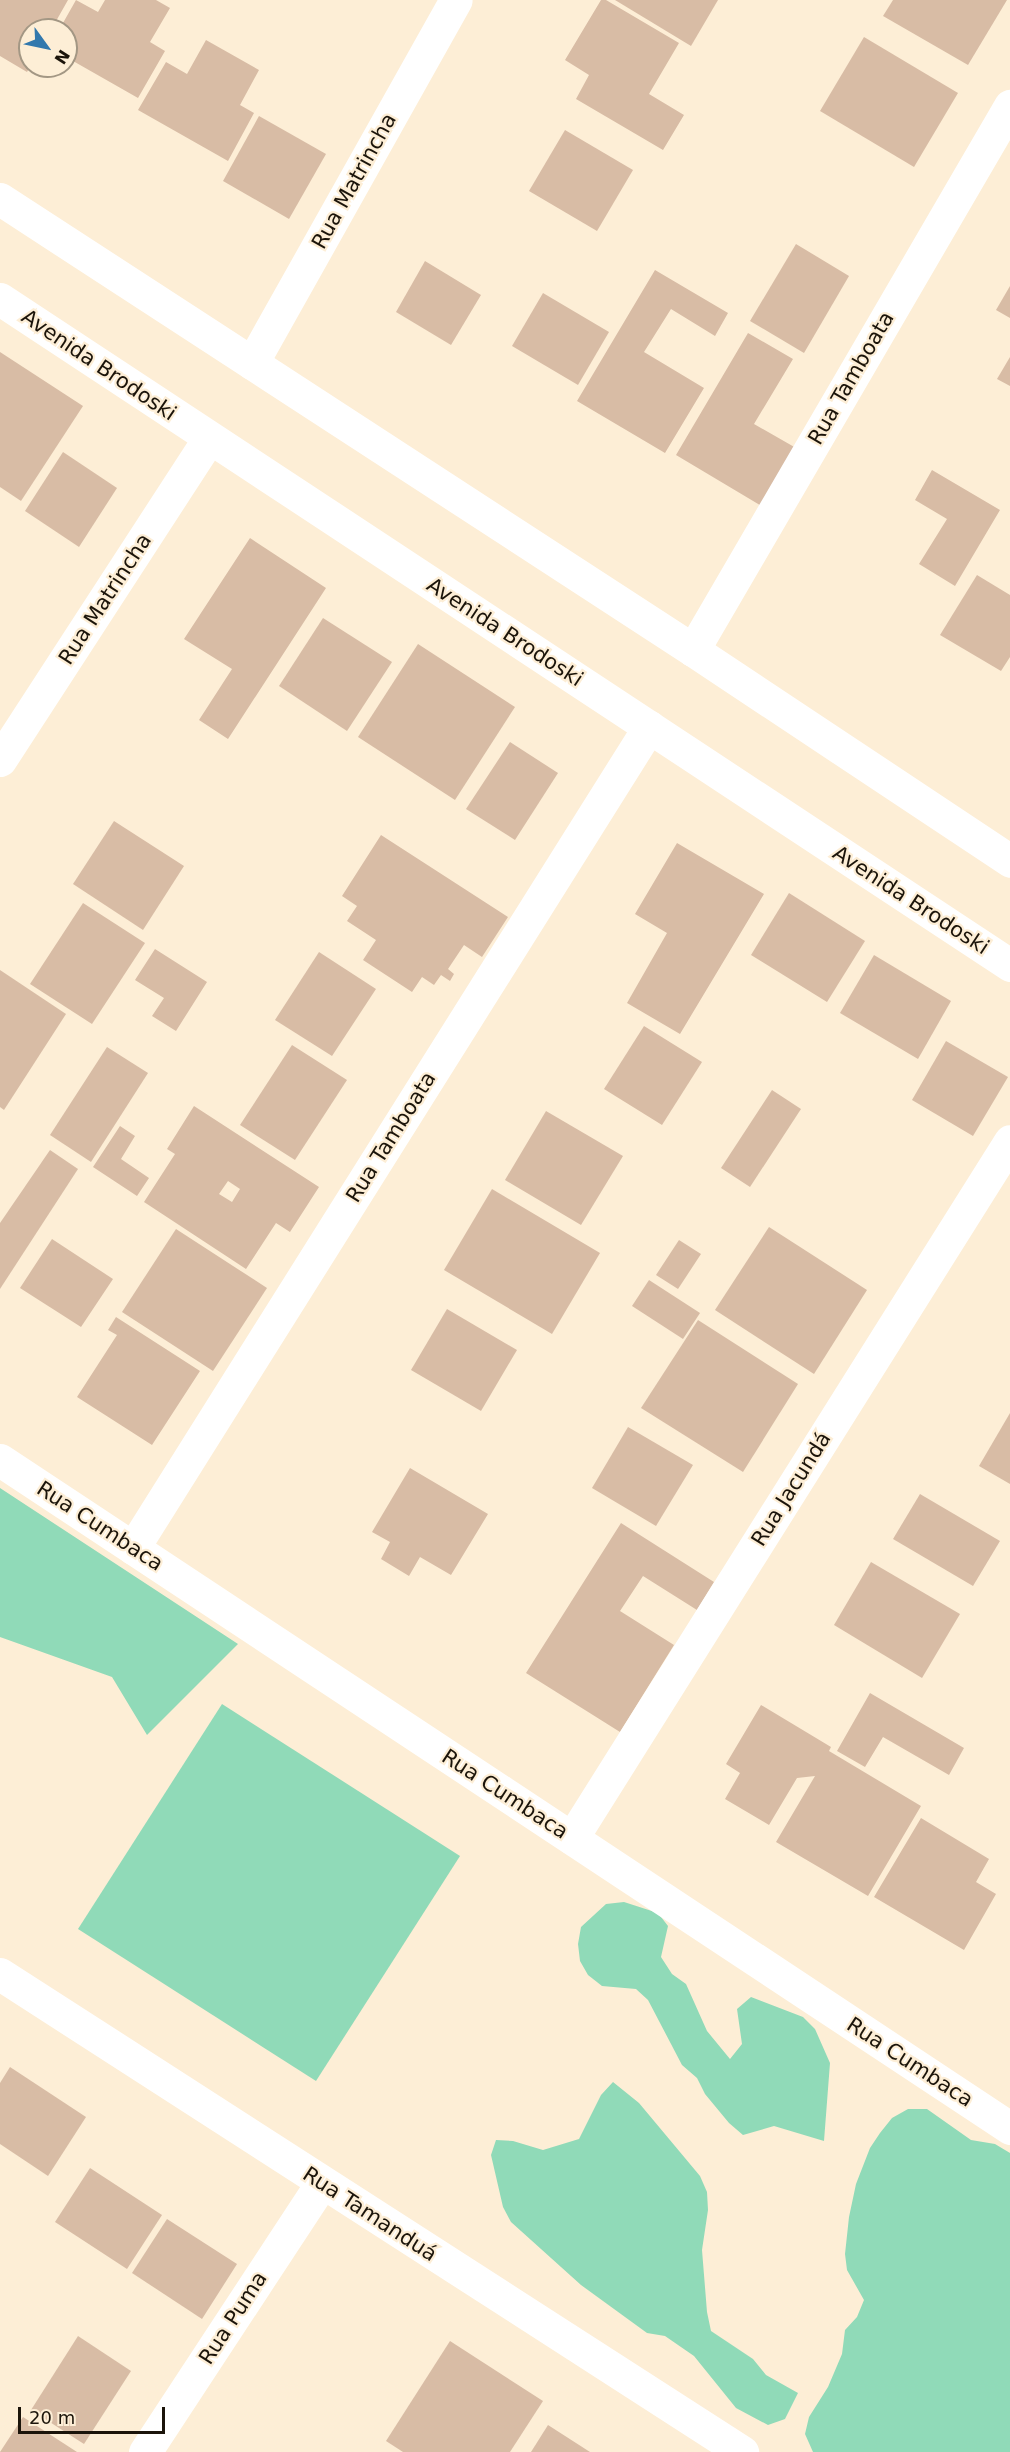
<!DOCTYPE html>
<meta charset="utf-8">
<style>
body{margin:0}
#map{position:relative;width:1010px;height:2452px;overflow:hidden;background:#fdeed6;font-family:"DejaVu Sans",sans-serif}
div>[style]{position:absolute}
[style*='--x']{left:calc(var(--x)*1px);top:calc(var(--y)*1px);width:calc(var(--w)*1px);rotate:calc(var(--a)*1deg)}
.green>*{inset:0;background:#90dab8}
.building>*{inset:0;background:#d8bca5}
.minor>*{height:33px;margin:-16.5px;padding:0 16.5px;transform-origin:16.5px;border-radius:16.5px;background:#fff}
.tertiary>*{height:33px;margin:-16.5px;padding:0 16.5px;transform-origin:16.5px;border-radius:16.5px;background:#fff}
span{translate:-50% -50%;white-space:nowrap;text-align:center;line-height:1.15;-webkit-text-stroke:4.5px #fdeed6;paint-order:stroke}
.street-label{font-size:21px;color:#1b140a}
.north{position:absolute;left:18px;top:18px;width:60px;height:60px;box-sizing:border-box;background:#fdeed6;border:2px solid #a39784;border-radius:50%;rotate:123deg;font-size:16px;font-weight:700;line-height:24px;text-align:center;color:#1b140a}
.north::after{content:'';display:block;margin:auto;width:21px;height:27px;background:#3278ad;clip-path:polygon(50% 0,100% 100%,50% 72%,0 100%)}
.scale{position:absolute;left:18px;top:2407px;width:147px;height:27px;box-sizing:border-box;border:3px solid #1b140a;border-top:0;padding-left:8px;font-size:18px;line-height:21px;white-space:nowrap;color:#1b140a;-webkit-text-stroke:4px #fdeed6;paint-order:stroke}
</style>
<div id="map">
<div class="green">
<div style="clip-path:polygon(0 1488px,238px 1644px,147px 1735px,112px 1677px,0 1637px)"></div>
<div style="clip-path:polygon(222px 1704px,460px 1856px,316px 2081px,78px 1929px)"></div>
<div style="clip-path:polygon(624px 1902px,658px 1913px,668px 1926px,661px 1957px,672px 1974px,686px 1984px,707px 2031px,730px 2059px,742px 2044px,737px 2009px,751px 1997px,803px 2017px,815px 2029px,830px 2063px,824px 2141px,774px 2126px,743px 2135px,729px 2123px,705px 2094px,697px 2078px,682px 2065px,648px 2000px,636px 1989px,602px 1986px,588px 1975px,580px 1961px,578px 1944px,581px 1927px,606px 1904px)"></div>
<div style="clip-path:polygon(613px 2082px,639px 2103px,700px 2176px,707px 2192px,708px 2210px,702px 2250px,707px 2312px,711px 2331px,753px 2359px,766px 2375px,798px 2393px,785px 2419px,768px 2425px,736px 2408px,694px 2356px,665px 2336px,647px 2333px,581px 2285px,511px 2222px,503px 2207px,491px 2155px,496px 2140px,513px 2141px,543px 2150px,579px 2139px,601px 2095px)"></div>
<div style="clip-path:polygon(908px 2109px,927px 2109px,971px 2140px,995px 2144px,1010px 2153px,1010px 2452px,813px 2452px,805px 2434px,809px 2417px,828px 2387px,842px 2354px,845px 2330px,857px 2317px,864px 2300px,847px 2270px,845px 2254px,849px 2217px,856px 2184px,870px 2148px,880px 2133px,892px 2118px)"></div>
</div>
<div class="building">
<div style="clip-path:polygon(0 0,68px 0,51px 30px,30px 30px,30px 67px,27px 72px,0 56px)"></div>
<div style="clip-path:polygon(76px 0,98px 12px,105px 0,156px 0,170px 8px,150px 42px,165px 51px,138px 98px,66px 57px,66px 30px,59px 30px)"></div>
<div style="clip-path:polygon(601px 0,606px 0,679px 43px,649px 94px,684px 115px,663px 150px,576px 99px,589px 75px,565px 60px)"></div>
<div style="clip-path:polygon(615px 0,718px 0,691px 46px)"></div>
<div style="clip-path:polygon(893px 0,1007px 0,968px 65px,883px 16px)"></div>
<div style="clip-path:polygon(864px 37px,958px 93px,914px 167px,820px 111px)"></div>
<div style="clip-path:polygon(206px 40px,259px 70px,240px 105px,254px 113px,228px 161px,138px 110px,166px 62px,187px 74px)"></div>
<div style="clip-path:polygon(259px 116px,326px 154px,289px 219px,223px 181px)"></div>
<div style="clip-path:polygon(565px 130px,633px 170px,597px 231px,529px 191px)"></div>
<div style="clip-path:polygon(796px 244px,849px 276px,804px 353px,750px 321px)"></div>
<div style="clip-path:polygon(425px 261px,481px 295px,451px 345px,396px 312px)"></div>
<div style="clip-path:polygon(655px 270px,728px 313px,715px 336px,671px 309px,644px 352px,704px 388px,665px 453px,577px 401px)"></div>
<div style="clip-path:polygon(1010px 286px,1010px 318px,996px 310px)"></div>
<div style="clip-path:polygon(543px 293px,609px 332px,578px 385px,512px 346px)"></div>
<div style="clip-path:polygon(748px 333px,793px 359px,754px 424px,803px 452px,768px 510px,676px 455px)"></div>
<div style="clip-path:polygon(0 352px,83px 406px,21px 501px,0 487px)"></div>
<div style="clip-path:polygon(1010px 357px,1010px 386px,997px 379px)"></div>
<div style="clip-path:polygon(63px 452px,117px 488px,79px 547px,25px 511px)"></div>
<div style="clip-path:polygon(932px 470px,1000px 510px,955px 586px,919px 564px,947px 519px,915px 500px)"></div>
<div style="clip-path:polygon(250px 538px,326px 588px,228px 739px,199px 720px,232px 669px,184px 639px)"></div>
<div style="clip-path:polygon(977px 575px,1010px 595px,1010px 657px,1001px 671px,940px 635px)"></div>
<div style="clip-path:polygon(323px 618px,392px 662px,347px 731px,279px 686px)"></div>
<div style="clip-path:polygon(418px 644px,515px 707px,455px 800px,358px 737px)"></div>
<div style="clip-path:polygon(510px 742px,558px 773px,515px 840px,466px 809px)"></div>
<div style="clip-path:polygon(114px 821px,184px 866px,143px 930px,73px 884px)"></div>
<div style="clip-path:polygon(381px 835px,508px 917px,482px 957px,464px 945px,448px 969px,454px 974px,450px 981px,441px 975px,434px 985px,422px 977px,412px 992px,363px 960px,376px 940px,347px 921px,357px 906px,342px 896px)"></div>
<div style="clip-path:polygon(677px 843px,764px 894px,680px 1034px,627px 1003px,667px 933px,635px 914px)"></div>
<div style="clip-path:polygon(789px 893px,865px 941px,827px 1002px,751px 955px)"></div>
<div style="clip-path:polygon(83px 903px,145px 943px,92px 1024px,30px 984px)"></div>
<div style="clip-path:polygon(155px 949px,207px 982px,176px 1031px,152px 1016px,164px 998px,135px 980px)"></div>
<div style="clip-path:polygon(319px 952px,376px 989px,332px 1056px,275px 1020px)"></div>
<div style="clip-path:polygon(874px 955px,951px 1001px,918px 1059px,840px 1013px)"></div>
<div style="clip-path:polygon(0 970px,66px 1014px,4px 1110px,0 1107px)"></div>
<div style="clip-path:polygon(644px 1026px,702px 1062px,662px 1125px,604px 1089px)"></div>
<div style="clip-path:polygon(946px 1041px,1008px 1077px,973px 1136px,912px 1100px)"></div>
<div style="clip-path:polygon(292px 1045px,347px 1080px,295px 1160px,240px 1125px)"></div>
<div style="clip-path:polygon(107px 1047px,148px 1073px,91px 1162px,50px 1135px)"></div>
<div style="clip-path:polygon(772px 1090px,801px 1109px,750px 1187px,721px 1168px)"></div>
<div style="clip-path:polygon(evenodd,194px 1106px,319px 1187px,290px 1232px,276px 1223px,246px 1269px,144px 1202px,175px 1154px,167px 1149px,194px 1106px,228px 1181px,240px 1189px,232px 1202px,219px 1194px,228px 1181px)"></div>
<div style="clip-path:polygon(546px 1111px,623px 1156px,581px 1225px,505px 1180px)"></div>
<div style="clip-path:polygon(120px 1126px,135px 1136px,121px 1159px,149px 1178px,137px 1196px,93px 1167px)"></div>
<div style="clip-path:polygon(50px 1150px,78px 1169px,0 1289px,0 1223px)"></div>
<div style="clip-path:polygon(492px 1189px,600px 1253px,552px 1334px,444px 1270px)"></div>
<div style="clip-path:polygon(769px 1227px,867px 1290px,814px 1374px,715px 1310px)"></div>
<div style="clip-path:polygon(176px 1229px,267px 1288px,213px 1371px,122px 1312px)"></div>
<div style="clip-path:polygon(52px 1239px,113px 1279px,81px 1327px,20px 1288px)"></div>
<div style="clip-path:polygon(679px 1240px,701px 1254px,678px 1289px,656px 1275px)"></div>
<div style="clip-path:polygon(649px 1280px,700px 1313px,683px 1339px,632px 1306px)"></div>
<div style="clip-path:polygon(447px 1309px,517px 1350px,481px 1411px,411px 1370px)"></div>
<div style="clip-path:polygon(116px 1317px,200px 1371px,152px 1445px,77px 1397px,117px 1335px,108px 1330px)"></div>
<div style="clip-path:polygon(698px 1320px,798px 1384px,743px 1472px,641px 1408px)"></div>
<div style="clip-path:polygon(1010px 1413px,1010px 1484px,979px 1466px)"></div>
<div style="clip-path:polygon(628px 1427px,693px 1465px,656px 1526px,592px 1488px)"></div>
<div style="clip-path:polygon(410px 1468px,488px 1514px,451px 1575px,420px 1557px,409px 1576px,381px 1559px,390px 1542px,372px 1532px)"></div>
<div style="clip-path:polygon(920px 1494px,1000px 1541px,973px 1586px,893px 1539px)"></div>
<div style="clip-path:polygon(621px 1523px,714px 1582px,697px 1610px,643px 1576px,620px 1611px,674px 1645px,620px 1732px,526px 1673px)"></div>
<div style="clip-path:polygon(871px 1562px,960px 1614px,922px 1678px,834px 1625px)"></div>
<div style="clip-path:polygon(870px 1693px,964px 1748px,949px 1775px,883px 1737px,865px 1767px,837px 1751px)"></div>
<div style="clip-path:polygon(761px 1705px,831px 1747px,829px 1751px,921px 1806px,868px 1896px,776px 1842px,815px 1776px,797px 1778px,769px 1825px,725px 1799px,740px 1773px,726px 1764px)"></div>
<div style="clip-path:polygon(921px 1818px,989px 1859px,976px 1882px,996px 1894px,964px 1950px,874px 1897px)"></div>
<div style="clip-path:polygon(10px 2067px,86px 2117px,48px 2176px,0 2144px,0 2083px)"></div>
<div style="clip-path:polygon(90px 2168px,162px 2215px,127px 2269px,55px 2222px)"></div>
<div style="clip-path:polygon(167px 2219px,237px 2264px,202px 2319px,132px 2273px)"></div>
<div style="clip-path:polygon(78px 2336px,131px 2371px,84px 2444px,31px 2410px)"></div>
<div style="clip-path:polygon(450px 2341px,543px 2401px,510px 2452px,403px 2452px,386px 2441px)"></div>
<div style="clip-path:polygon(23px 2417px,77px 2452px,0 2452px)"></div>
<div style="clip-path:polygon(548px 2425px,590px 2452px,531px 2452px)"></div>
</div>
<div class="minor">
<div style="--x:252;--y:363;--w:416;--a:-60.7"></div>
<div style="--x:693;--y:650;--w:630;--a:-59.77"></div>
<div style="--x:0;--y:760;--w:384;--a:-57"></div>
<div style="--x:0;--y:1460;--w:1211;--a:33.48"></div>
<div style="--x:133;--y:1548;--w:970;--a:-57.85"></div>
<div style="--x:572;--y:1838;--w:823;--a:-57.85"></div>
<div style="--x:0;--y:1974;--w:883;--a:32.79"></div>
<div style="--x:145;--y:2452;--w:322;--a:-56.7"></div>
</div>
<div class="tertiary">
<div style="--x:0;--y:199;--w:827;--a:33.06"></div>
<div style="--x:693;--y:650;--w:381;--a:33.6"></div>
<div style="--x:0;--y:299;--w:1210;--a:33.4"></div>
</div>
<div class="street-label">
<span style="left:354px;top:181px;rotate:-61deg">Rua Matrincha</span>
<span style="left:99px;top:365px;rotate:34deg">Avenida Brodoski</span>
<span style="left:851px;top:378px;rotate:-60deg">Rua Tamboata</span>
<span style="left:105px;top:599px;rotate:-57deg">Rua Matrincha</span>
<span style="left:505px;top:632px;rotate:33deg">Avenida Brodoski</span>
<span style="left:911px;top:900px;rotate:33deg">Avenida Brodoski</span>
<span style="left:391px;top:1137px;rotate:-58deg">Rua Tamboata</span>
<span style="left:791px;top:1489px;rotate:-58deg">Rua Jacundá</span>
<span style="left:100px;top:1526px;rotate:33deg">Rua Cumbaca</span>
<span style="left:505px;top:1794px;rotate:33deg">Rua Cumbaca</span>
<span style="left:910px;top:2062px;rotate:33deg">Rua Cumbaca</span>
<span style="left:370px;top:2214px;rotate:33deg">Rua Tamanduá</span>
<span style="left:233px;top:2318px;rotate:-57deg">Rua Puma</span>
</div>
<div class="north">N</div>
<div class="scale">20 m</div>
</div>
